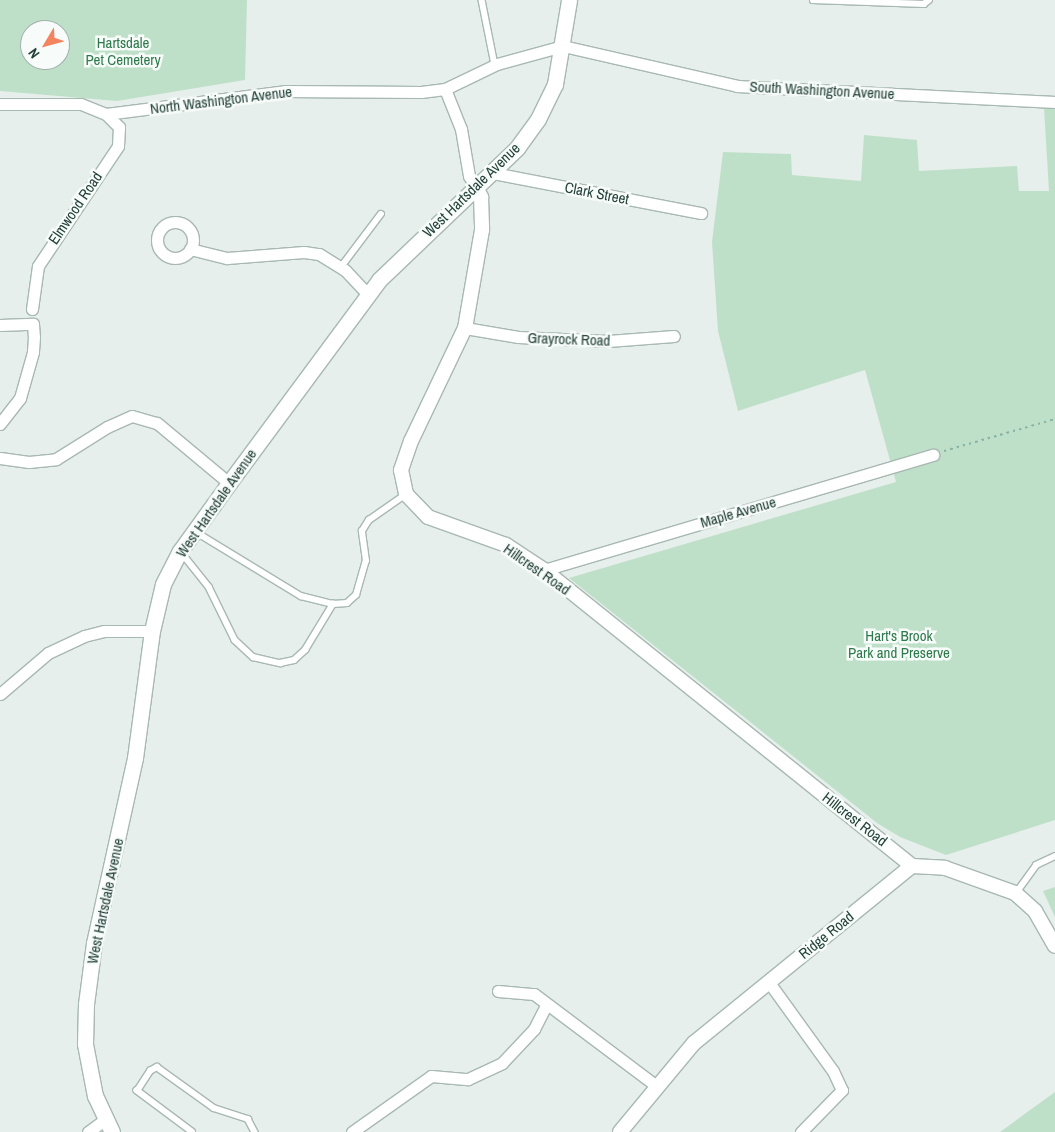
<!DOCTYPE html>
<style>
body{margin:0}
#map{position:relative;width:1055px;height:1132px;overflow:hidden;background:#e6efeb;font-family:"Archivo Narrow",sans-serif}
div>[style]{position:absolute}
.green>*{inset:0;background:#bfe0c8}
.path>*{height:2px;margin-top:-1px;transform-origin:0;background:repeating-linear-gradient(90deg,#86b3a5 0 2.5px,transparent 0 6.5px)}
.roads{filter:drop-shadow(1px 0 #a8b8b2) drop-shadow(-1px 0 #a8b8b2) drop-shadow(0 1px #a8b8b2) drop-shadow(0 -1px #a8b8b2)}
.service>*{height:5.5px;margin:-2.75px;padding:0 2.75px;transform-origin:2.75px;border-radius:2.75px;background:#fff}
.minor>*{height:11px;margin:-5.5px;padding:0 5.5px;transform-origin:5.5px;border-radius:5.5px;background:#fff}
.minor>.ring{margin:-5.5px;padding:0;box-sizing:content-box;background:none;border:11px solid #fff;border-radius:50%}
.tertiary>*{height:14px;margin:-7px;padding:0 7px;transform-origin:7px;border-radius:7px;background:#fff}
.secondary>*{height:15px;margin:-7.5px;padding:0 7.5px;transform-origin:7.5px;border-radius:7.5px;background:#fff}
span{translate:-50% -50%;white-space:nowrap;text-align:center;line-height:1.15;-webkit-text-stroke:5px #f7fbf9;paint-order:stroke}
.park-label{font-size:15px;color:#2d7a4b}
.street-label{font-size:15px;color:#24423a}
.north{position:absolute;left:20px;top:20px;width:50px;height:50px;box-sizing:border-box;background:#f7fbf9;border:1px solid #a3b1ad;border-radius:50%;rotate:233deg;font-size:14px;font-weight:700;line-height:20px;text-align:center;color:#24423a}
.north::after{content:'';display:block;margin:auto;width:18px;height:22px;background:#f4845f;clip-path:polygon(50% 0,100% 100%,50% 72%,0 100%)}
</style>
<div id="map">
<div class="green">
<div style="clip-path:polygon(evenodd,0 0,247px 0,245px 80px,117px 101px,0 91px,0 0,30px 30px,60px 30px,60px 60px,30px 60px,30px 30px)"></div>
<div style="clip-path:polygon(1044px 108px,1055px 108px,1055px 820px,946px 855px,900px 837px,877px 823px,569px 578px,896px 482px,865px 370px,738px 411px,718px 331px,712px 242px,723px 152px,791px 154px,792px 175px,861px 181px,864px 135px,917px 140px,919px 171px,1017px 166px,1019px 191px,1049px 191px)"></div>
<div style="clip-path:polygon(1055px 887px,1055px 917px,1043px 891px)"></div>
<div style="clip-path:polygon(1055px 1092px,1055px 1132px,1000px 1132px)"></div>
</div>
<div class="path">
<div style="left:944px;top:451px;width:116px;rotate:-16.1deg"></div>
</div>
<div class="roads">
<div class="service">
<div style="left:482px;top:0;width:66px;rotate:78.7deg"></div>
<div style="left:813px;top:0;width:111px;rotate:2.1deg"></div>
<div style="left:924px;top:4px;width:6px;rotate:-39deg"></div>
<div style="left:341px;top:267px;width:66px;rotate:-53deg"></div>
<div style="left:196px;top:532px;width:123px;rotate:31.4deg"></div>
<div style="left:301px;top:596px;width:33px;rotate:14deg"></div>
<div style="left:333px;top:604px;width:14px;rotate:-4deg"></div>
<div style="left:347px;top:603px;width:12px;rotate:-42deg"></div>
<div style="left:356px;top:595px;width:35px;rotate:-74deg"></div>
<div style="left:366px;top:561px;width:30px;rotate:-98deg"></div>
<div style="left:362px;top:531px;width:13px;rotate:-58deg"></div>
<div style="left:369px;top:520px;width:44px;rotate:-34.8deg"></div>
<div style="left:181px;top:552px;width:45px;rotate:51.3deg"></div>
<div style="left:209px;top:587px;width:59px;rotate:63.9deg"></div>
<div style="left:235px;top:640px;width:25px;rotate:43deg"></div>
<div style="left:253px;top:657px;width:28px;rotate:13deg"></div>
<div style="left:280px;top:663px;width:14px;rotate:-12deg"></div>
<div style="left:294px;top:660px;width:15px;rotate:-42deg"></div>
<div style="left:305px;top:650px;width:54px;rotate:-58.7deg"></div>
<div style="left:1016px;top:893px;width:34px;rotate:-54deg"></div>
<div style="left:1036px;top:865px;width:21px;rotate:-25deg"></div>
<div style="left:192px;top:1132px;width:69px;rotate:-143.3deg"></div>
<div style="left:137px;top:1091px;width:24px;rotate:-57deg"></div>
<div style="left:150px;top:1071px;width:8px;rotate:-30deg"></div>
<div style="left:157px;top:1067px;width:70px;rotate:35.7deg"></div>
<div style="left:214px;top:1108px;width:36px;rotate:18deg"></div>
<div style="left:248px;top:1119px;width:15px;rotate:62deg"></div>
</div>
<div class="minor">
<div style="left:445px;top:89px;width:43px;rotate:68.2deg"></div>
<div style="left:461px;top:129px;width:48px;rotate:80.3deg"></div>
<div style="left:469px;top:176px;width:12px;rotate:59deg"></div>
<div style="left:0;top:104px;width:81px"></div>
<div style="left:81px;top:104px;width:27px;rotate:22deg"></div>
<div style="left:106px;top:114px;width:180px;rotate:-7.3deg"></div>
<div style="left:285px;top:91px;width:136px;rotate:0.4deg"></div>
<div style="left:421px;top:92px;width:24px;rotate:-7deg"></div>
<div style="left:445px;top:89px;width:58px;rotate:-25.7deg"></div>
<div style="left:497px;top:64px;width:68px;rotate:-15.3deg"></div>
<div style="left:563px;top:46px;width:179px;rotate:12.9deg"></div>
<div style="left:737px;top:86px;width:318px;rotate:2.9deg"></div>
<div style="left:493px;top:173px;width:212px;rotate:10.9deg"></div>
<div class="ring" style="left:157px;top:222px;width:25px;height:25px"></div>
<div style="left:190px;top:249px;width:38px;rotate:14deg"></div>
<div style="left:227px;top:258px;width:77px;rotate:-4.5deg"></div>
<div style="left:304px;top:252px;width:15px;rotate:8deg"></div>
<div style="left:319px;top:254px;width:31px;rotate:32deg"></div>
<div style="left:345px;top:270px;width:34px;rotate:47deg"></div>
<div style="left:32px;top:309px;width:43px;rotate:-82.1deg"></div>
<div style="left:38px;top:266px;width:144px;rotate:-56.3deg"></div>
<div style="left:118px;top:146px;width:19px;rotate:-87deg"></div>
<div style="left:119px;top:127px;width:18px;rotate:-135deg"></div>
<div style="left:0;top:325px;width:33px;rotate:-2deg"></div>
<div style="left:33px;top:324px;width:13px;rotate:86deg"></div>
<div style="left:34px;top:337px;width:15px;rotate:94deg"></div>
<div style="left:33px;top:352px;width:48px;rotate:105.8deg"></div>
<div style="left:20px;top:398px;width:33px;rotate:128deg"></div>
<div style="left:465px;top:328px;width:54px;rotate:9.6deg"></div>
<div style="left:518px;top:337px;width:90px;rotate:2.5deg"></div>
<div style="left:608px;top:341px;width:66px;rotate:-4.3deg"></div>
<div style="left:0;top:458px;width:29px;rotate:8deg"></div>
<div style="left:29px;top:462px;width:27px;rotate:-6deg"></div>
<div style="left:56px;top:459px;width:60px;rotate:-32.1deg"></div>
<div style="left:107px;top:427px;width:27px;rotate:-24deg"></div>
<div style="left:132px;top:416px;width:26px;rotate:16deg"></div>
<div style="left:157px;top:423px;width:94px;rotate:39.8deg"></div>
<div style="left:544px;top:570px;width:406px;rotate:-16.5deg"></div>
<div style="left:0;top:694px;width:63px;rotate:-40.5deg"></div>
<div style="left:48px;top:653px;width:40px;rotate:-25deg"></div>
<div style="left:84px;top:636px;width:21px;rotate:-14deg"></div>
<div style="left:104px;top:631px;width:48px"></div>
<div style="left:768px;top:981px;width:111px;rotate:54.2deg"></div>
<div style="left:833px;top:1071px;width:21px;rotate:65deg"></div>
<div style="left:842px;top:1090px;width:59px;rotate:134.3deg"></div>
<div style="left:498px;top:991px;width:36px;rotate:5deg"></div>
<div style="left:534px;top:994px;width:155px;rotate:36.9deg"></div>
<div style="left:88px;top:1132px;width:22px;rotate:-36deg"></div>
<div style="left:352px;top:1132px;width:97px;rotate:-35.3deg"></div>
<div style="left:431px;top:1076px;width:37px;rotate:5deg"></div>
<div style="left:468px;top:1079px;width:38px;rotate:-25deg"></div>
<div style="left:502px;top:1063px;width:47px;rotate:-46.7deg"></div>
<div style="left:534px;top:1029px;width:28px;rotate:-63deg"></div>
</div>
<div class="tertiary">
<div style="left:475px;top:186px;width:13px;rotate:61deg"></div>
<div style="left:481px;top:197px;width:33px;rotate:88deg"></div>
<div style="left:482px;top:230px;width:99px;rotate:99.8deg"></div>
<div style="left:465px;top:328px;width:125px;rotate:115.5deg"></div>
<div style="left:411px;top:441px;width:31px;rotate:109deg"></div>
<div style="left:401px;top:470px;width:25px;rotate:78deg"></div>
<div style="left:406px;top:494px;width:32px;rotate:46deg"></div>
<div style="left:428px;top:517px;width:83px;rotate:19.7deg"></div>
<div style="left:506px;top:545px;width:45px;rotate:33.3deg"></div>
<div style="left:544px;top:570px;width:472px;rotate:38.8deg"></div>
<div style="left:620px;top:1132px;width:116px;rotate:-50.3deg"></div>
<div style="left:694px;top:1043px;width:281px;rotate:-39.1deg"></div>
<div style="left:912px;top:866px;width:33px;rotate:3deg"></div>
<div style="left:945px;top:868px;width:74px;rotate:19.7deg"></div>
<div style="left:1015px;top:893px;width:27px;rotate:42deg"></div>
<div style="left:1035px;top:911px;width:40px;rotate:60.3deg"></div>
</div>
<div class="secondary">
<div style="left:112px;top:1132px;width:40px;rotate:-115deg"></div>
<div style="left:95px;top:1096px;width:53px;rotate:-100.9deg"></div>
<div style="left:85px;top:1044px;width:40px;rotate:-88.6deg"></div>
<div style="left:86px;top:1004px;width:62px;rotate:-82.5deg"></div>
<div style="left:94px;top:943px;width:189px;rotate:-77.5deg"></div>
<div style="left:135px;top:758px;width:128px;rotate:-82.4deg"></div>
<div style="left:152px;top:631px;width:48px;rotate:-76.8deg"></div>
<div style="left:163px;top:584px;width:37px;rotate:-63deg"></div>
<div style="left:180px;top:551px;width:84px;rotate:-54.2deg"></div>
<div style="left:229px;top:483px;width:252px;rotate:-53.5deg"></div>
<div style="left:379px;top:280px;width:191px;rotate:-43.7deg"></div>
<div style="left:517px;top:148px;width:36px;rotate:-54deg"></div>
<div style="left:538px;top:119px;width:39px;rotate:-64deg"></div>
<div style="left:555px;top:84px;width:85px;rotate:-80.5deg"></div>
</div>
</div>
<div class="park-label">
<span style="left:123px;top:51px">Hartsdale<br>Pet Cemetery</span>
<span style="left:899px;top:644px">Hart's Brook<br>Park and Preserve</span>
</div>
<div class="street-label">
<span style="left:822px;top:90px;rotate:3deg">South Washington Avenue</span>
<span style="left:221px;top:100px;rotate:-7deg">North Washington Avenue</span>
<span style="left:471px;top:190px;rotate:-44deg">West Hartsdale Avenue</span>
<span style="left:597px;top:193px;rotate:11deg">Clark Street</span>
<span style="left:75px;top:208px;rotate:-56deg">Elmwood Road</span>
<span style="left:569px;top:339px;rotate:2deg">Grayrock Road</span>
<span style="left:216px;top:503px;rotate:-55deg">West Hartsdale Avenue</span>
<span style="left:738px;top:512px;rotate:-16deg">Maple Avenue</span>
<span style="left:537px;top:569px;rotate:35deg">Hillcrest Road</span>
<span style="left:855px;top:819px;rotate:38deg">Hillcrest Road</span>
<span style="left:105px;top:901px;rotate:-78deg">West Hartsdale Avenue</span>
<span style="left:826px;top:935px;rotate:-39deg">Ridge Road</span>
</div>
<div class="north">N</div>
</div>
